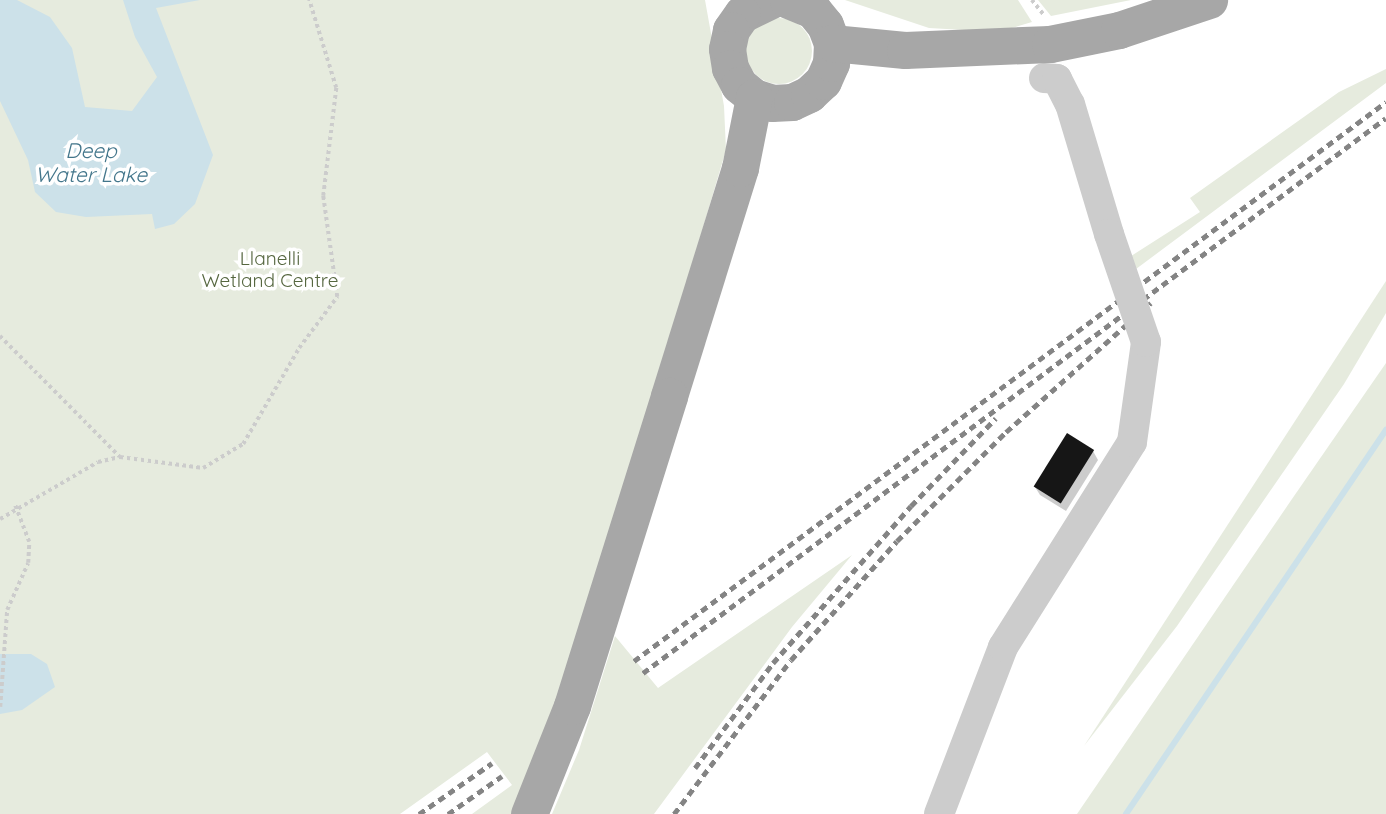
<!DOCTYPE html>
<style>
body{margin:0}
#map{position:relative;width:1386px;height:814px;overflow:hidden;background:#fff;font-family:Quicksand,sans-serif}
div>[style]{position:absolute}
.green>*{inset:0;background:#e6ebde}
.round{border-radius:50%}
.water>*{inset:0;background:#cce1e9}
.shadow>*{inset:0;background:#0003}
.stream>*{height:6px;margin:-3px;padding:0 3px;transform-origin:3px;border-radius:3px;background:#cce1e9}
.building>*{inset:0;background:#161616;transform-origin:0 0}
.path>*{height:3.5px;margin-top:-1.75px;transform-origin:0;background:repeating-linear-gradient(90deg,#ccc 0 3.5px,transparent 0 7px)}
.minor>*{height:30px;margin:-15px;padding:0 15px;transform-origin:15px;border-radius:15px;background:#ccc}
.major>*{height:37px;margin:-18.5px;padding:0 18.5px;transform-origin:18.5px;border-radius:18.5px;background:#a7a7a7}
.rail>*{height:5px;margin-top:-2.5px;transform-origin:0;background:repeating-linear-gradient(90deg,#848484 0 7px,transparent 0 12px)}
.minor-bridge>*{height:30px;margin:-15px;padding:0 15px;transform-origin:15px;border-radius:15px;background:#ccc}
.major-bridge>*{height:37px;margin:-18.5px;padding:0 18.5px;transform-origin:18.5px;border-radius:18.5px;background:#a7a7a7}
span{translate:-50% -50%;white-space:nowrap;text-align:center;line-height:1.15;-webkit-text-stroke:7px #fff;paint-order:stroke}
.park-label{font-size:19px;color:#566740}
.water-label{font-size:21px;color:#43768b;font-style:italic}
</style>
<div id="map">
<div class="green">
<div style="clip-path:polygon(0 0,705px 0,724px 106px,726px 150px,581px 640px,513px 814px,472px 814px,512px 785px,487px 752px,400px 814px,0 814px)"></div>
<div style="clip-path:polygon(845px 0,1018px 0,1032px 22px,999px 32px,929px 28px)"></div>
<div style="clip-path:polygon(1038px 0,1131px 0,1051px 16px)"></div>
<div class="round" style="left:746px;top:18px;width:66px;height:66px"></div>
<div style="clip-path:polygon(1386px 69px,1386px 83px,1132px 272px,1128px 258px,1200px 212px,1190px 198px,1339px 92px)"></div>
<div style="clip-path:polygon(1386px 281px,1386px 313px,1344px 384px,1177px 626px,1084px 746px)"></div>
<div style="clip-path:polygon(1386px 363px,1386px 814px,1077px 814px,1292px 499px)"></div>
<div style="clip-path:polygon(852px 555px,792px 627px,654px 814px,552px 814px,579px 750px,615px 636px,658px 688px)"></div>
</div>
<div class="water">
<div style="clip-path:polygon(0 0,17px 0,50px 17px,72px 48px,85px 107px,132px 111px,157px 77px,135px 37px,123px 0,200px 0,156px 8px,213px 155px,195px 204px,174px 224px,155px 229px,152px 214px,86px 217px,56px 212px,35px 192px,28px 160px,0 101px)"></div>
<div style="clip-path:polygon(0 654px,31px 654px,47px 664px,55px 687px,22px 710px,0 714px)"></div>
</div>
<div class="shadow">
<div style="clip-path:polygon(1093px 451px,1098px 460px,1066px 511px,1040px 495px,1035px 487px)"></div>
</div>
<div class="stream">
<div style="left:1126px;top:814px;width:464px;rotate:-55.9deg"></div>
</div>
<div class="building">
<div style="left:1067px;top:433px;width:32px;height:63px;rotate:32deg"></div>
</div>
<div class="path">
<div style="left:1032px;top:0;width:19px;rotate:51deg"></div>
<div style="left:0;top:336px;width:170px;rotate:45.2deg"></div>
<div style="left:0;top:519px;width:113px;rotate:-30.2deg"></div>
<div style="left:98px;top:462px;width:23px;rotate:-13deg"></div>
<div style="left:120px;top:457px;width:84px;rotate:7.5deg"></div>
<div style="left:203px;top:468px;width:47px;rotate:-31deg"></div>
<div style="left:243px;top:444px;width:111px;rotate:-59.7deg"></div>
<div style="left:299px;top:348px;width:64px;rotate:-53.3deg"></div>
<div style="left:337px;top:297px;width:102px;rotate:-97.9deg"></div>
<div style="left:323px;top:196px;width:109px;rotate:-83.1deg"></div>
<div style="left:336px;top:88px;width:92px;rotate:-107.1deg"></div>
<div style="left:0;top:707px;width:97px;rotate:-85.9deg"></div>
<div style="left:7px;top:610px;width:51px;rotate:-65.9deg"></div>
<div style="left:28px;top:563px;width:21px;rotate:-87deg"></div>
<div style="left:29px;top:542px;width:39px;rotate:-111deg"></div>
</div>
<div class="minor">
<div style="left:1044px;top:78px;width:13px;rotate:4deg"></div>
<div style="left:1057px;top:79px;width:28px;rotate:63deg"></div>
<div style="left:1070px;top:104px;width:136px;rotate:73.3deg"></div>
<div style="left:939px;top:814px;width:179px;rotate:-69deg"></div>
<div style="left:1003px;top:647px;width:242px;rotate:-57.8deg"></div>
<div style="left:1132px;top:442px;width:101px;rotate:-82deg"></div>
</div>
<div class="major">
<div style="left:771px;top:0;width:32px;rotate:154deg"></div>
<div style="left:742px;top:14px;width:19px;rotate:125deg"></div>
<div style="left:731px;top:30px;width:19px;rotate:102deg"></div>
<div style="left:727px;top:49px;width:19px;rotate:81deg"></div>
<div style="left:730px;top:68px;width:19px;rotate:62deg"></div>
<div style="left:739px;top:85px;width:19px;rotate:39deg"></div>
<div style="left:754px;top:97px;width:19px;rotate:18deg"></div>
<div style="left:772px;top:103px;width:20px;rotate:-3deg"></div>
<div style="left:792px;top:102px;width:19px;rotate:-25deg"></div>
<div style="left:809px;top:94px;width:19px;rotate:-43deg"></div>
<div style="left:823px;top:81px;width:20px;rotate:-66deg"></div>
<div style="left:831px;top:63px;width:20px;rotate:-87deg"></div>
<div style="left:832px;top:43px;width:19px;rotate:-111deg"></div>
<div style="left:825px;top:25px;width:19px;rotate:-129deg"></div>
<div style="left:813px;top:10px;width:27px;rotate:-158deg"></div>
<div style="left:832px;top:43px;width:73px;rotate:5.5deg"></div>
<div style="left:905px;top:50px;width:145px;rotate:-2.4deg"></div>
<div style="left:1050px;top:44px;width:70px;rotate:-11.5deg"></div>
<div style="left:1119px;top:30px;width:95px;rotate:-18.4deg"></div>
<div style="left:669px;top:396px;width:239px;rotate:-72.7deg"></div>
<div style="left:740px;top:168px;width:72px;rotate:-78.8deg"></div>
</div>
<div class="rail">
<div style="left:634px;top:661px;width:937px;rotate:-36.63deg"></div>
<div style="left:643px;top:673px;width:927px;rotate:-36.76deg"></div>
<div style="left:695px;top:768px;width:131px;rotate:-53.4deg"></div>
<div style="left:773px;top:663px;width:209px;rotate:-48.7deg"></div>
<div style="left:911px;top:506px;width:122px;rotate:-46deg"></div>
<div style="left:419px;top:814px;width:89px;rotate:-34.9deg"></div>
<div style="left:448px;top:814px;width:66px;rotate:-35.1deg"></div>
<div style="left:674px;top:814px;width:193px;rotate:-52.8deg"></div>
<div style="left:791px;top:660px;width:159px;rotate:-48.3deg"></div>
<div style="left:897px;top:541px;width:154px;rotate:-45deg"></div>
<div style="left:1006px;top:432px;width:194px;rotate:-41.7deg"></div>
</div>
<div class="minor-bridge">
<div style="left:1109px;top:234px;width:114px;rotate:71.1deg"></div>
</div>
<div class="major-bridge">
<div style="left:529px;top:814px;width:116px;rotate:-68.3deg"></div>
<div style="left:572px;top:706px;width:325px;rotate:-72.6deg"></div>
</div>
<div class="park-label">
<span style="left:270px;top:270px">Llanelli<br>Wetland Centre</span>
</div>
<div class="water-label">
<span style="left:91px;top:162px">Deep<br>Water Lake</span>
</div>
</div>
